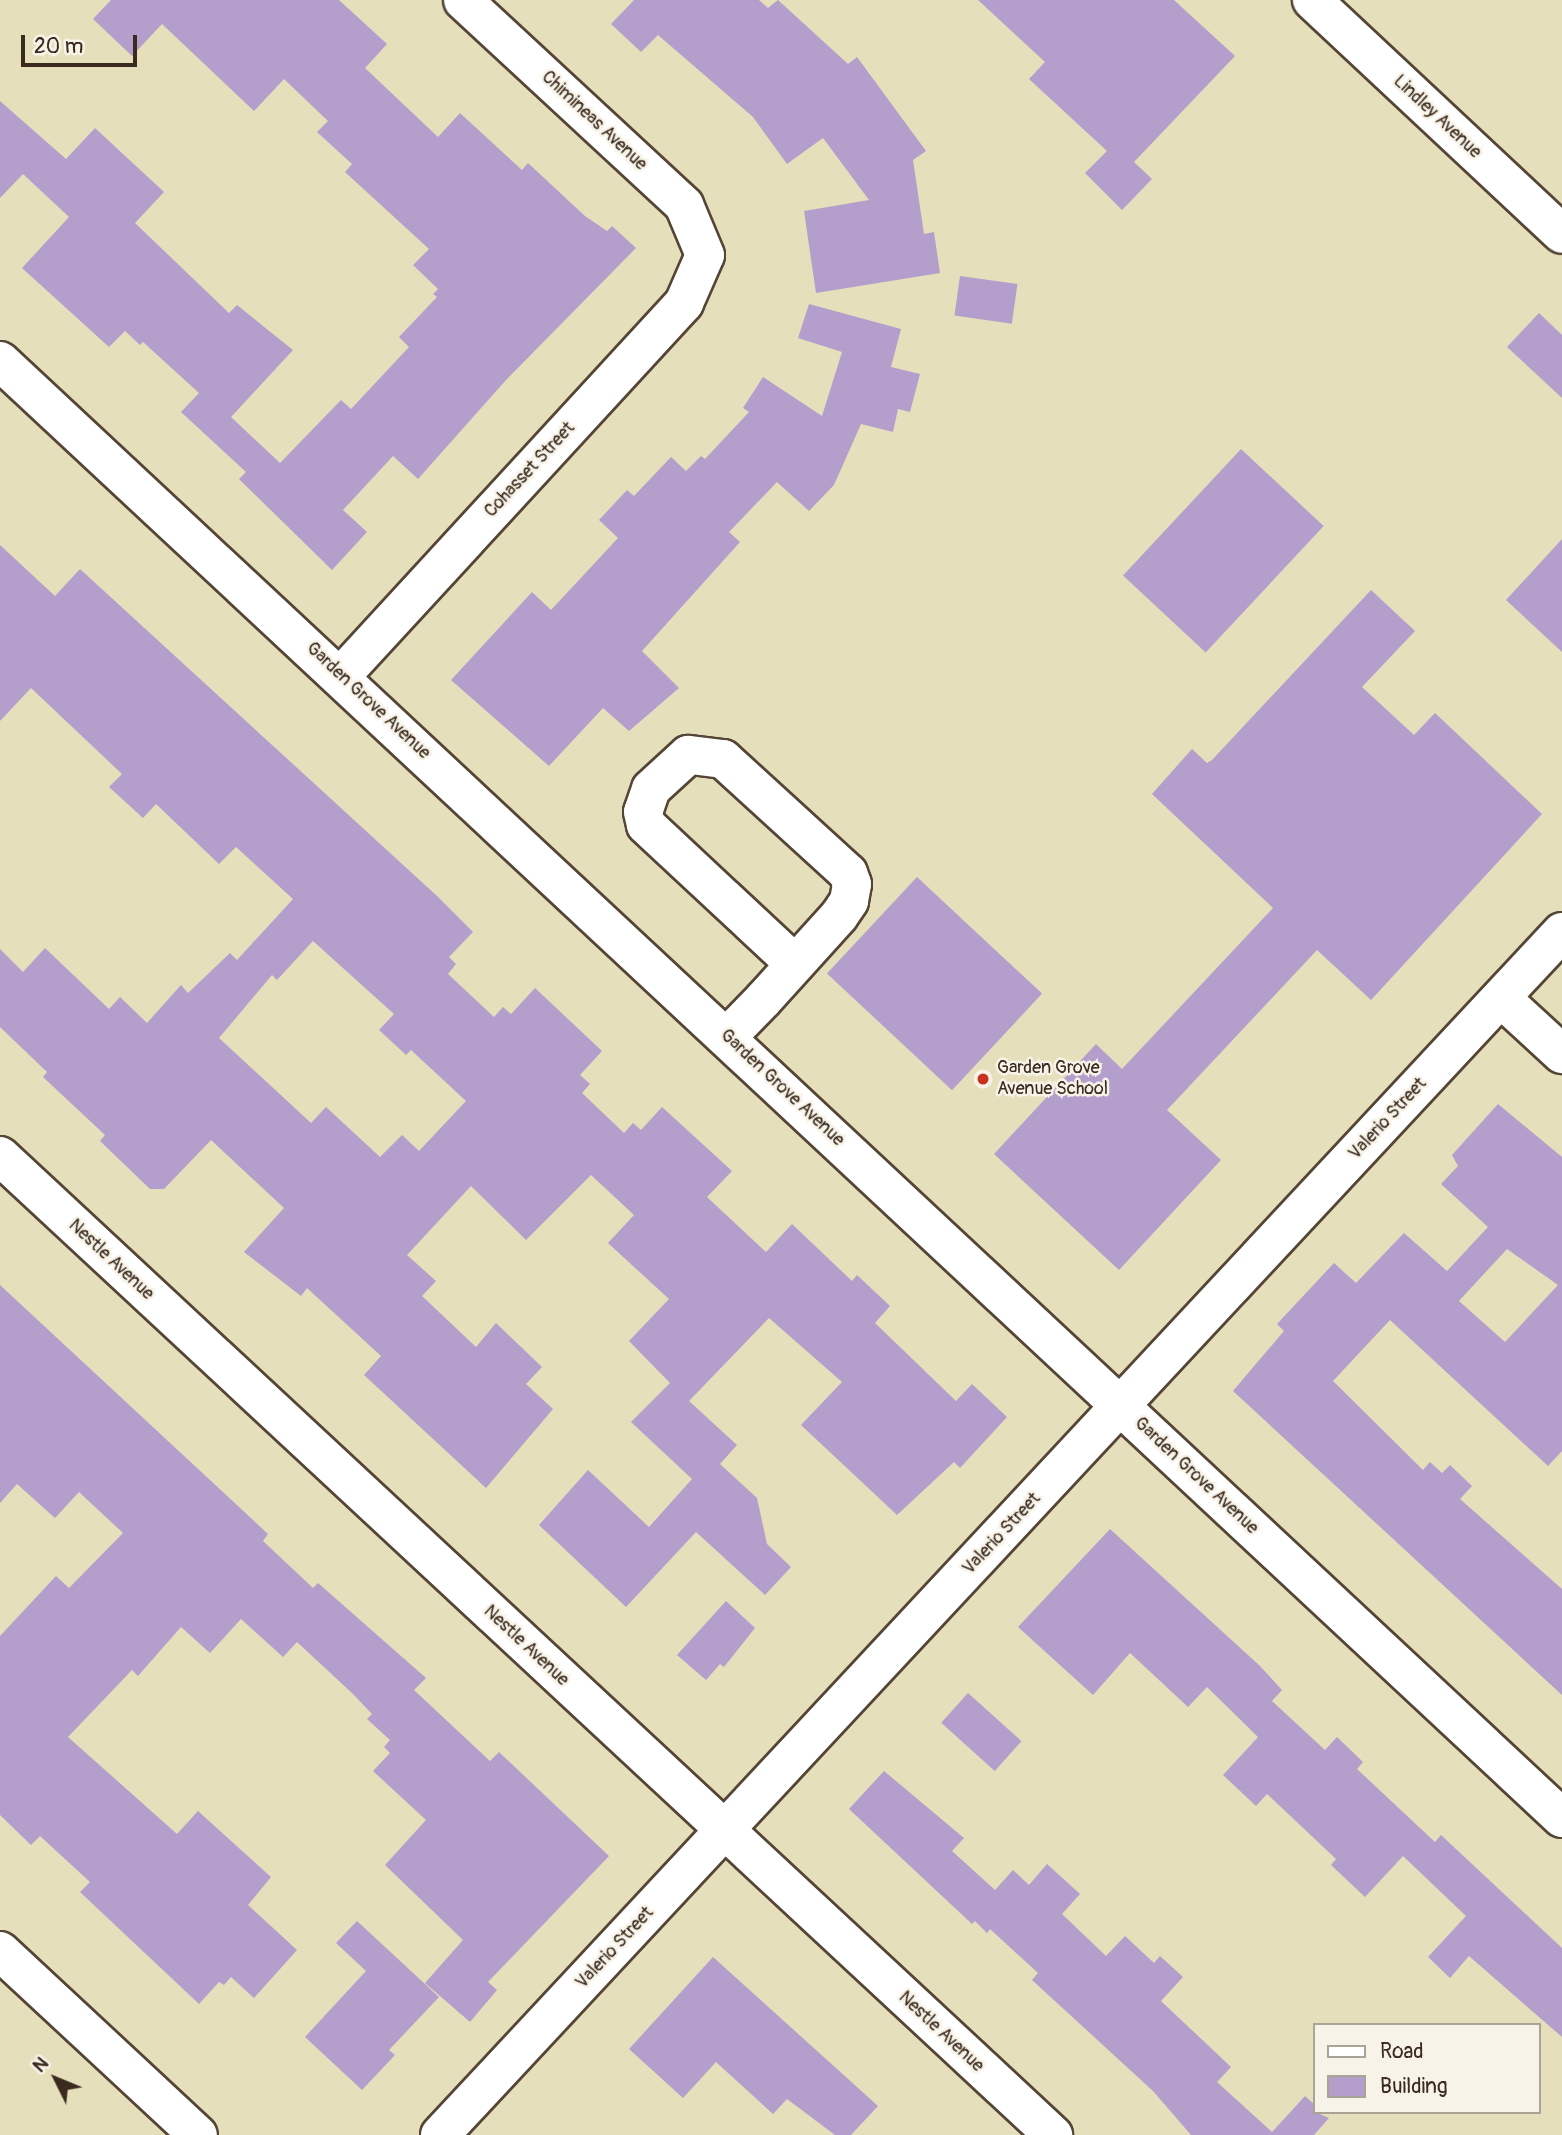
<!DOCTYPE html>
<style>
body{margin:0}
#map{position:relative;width:1562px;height:2135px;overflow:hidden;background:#e6dfbb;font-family:Pangolin,sans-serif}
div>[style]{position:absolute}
.building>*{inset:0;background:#b49ecc;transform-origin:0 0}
.roads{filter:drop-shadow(2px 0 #554536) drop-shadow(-2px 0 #554536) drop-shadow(0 2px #554536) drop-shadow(0 -2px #554536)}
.minor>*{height:38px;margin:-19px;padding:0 19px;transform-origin:19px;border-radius:19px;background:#fff}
.major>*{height:38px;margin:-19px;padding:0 19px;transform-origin:19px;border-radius:19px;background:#fff}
.dots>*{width:19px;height:19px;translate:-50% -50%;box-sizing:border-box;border:4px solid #f7f3e8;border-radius:50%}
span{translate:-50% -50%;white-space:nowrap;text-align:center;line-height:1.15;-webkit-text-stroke:5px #f7f3e8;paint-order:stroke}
.street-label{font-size:18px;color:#3b2a1e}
.poi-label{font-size:18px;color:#3b2a1e}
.left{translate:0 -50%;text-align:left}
.legend{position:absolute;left:1313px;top:2023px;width:228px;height:91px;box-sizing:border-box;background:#f7f3e8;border:2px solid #aca397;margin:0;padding:9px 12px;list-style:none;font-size:21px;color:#3b2a1e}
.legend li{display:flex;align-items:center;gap:14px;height:35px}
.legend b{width:35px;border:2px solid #aca397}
.north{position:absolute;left:21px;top:2044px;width:70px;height:70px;-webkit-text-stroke:5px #f7f3e8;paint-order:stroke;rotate:313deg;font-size:19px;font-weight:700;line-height:28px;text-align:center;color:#3b2a1e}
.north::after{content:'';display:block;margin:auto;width:24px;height:32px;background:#3b2a1e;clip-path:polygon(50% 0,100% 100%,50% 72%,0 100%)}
.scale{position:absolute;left:21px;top:35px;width:116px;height:32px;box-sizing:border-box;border:4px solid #3b2a1e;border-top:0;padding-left:9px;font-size:21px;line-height:24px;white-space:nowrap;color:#3b2a1e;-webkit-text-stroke:5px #f7f3e8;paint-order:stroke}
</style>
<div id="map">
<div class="building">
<div style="clip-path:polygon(111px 0,339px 0,387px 44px,365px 68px,438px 137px,460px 113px,522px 170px,528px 163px,585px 216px,607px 231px,612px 226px,636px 248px,506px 380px,418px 479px,393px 456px,343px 510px,367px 532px,332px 570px,239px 479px,246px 472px,181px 412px,199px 393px,143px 342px,140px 345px,125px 331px,109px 347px,22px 268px,69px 217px,23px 174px,0 198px,0 101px,66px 159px,95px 128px,164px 192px,135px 223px,229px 313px,237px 305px,293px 350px,231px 417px,280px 463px,341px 400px,351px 409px,409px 347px,399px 337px,437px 297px,433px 294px,438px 289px,413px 265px,429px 249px,345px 172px,352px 164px,317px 132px,328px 121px,284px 79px,254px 111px,162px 24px,132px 56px,93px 19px)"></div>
<div style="clip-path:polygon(634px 0,759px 0,768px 8px,778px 0,848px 64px,857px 57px,926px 151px,913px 160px,924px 234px,934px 232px,940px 273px,816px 293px,804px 211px,869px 200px,823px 138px,787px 164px,753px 117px,658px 35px,641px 52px,611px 24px)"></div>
<div style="clip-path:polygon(978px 0,1174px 0,1235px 56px,1134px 162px,1152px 179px,1122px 210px,1085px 173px,1107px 151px,1029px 79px,1045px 62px)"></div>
<div style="left:960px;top:276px;width:58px;height:40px;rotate:8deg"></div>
<div style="clip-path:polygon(809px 304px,901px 329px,891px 367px,920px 374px,910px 412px,898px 409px,893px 432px,861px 424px,834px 485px,809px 511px,777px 482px,729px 532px,740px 542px,642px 651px,679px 688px,629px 731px,603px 708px,549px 766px,451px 680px,532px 592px,551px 610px,618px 538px,599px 520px,627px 490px,634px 496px,671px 457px,686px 471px,701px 456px,705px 459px,749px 412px,743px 408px,763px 377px,822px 416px,842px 352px,798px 338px)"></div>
<div style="clip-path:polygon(1539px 313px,1562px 335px,1562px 398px,1507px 347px)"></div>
<div style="left:1241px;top:449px;width:113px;height:173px;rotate:43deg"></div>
<div style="clip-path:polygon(1562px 539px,1562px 652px,1506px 600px)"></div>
<div style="clip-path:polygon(evenodd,0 545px,55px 596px,80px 569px,437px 896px,473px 932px,449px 957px,456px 964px,448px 974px,494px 1017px,503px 1007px,511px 1014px,535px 988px,602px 1051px,580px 1075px,590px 1084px,582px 1093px,624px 1133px,633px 1123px,641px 1130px,662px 1107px,732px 1171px,707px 1197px,766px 1252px,792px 1224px,852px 1281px,857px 1275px,890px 1306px,875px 1323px,956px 1401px,972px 1384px,1007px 1417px,960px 1468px,954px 1462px,897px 1515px,801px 1425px,842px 1382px,769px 1318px,689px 1401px,737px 1445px,720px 1464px,757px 1498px,767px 1544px,791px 1567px,765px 1595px,696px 1532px,626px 1607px,539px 1525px,588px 1470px,649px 1527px,692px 1479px,631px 1422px,670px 1383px,629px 1341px,669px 1299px,608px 1243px,634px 1215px,591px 1175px,526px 1240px,471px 1186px,407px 1255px,436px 1281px,422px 1296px,476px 1347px,496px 1323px,542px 1367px,526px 1384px,553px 1409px,486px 1488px,364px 1375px,381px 1356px,307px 1288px,301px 1296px,244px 1252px,284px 1208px,211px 1140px,164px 1189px,150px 1189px,100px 1141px,105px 1135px,43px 1077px,47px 1072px,0 1027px,0 949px,23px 972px,45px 948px,109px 1009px,120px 997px,147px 1023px,181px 985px,188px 993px,230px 953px,237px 960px,293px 899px,236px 847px,219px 864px,156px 804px,143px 818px,109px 787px,122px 774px,31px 688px,0 721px,0 545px,313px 941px,394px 1014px,379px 1030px,406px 1055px,411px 1050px,466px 1101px,419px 1151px,402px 1135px,380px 1157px,326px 1107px,311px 1123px,219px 1038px,272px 975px,277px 980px,313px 941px)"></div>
<div style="clip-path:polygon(1371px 590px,1415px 631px,1362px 687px,1414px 735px,1435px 713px,1542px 814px,1371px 1000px,1317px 950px,1167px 1110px,1221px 1160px,1119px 1270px,994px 1154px,1096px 1044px,1122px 1069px,1273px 908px,1152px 794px,1192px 749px,1207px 763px,1212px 760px)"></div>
<div style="left:917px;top:877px;width:171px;height:132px;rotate:43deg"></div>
<div style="clip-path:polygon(evenodd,1498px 1104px,1562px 1157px,1562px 1451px,1548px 1466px,1390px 1320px,1333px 1381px,1423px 1470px,1430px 1462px,1442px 1473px,1450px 1465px,1472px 1486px,1460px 1499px,1562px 1589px,1562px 1695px,1233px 1391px,1284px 1331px,1277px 1324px,1334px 1263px,1356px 1283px,1404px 1233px,1447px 1271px,1488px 1227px,1441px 1184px,1458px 1166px,1452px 1155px,1498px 1104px,1507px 1249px,1558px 1285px,1505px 1342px,1459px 1301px,1507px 1249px)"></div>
<div style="clip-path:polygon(0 1285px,268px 1534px,263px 1541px,313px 1588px,318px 1583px,426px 1678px,414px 1690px,490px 1761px,499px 1752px,609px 1856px,488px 1982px,497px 1990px,470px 2022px,425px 1983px,463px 1940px,385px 1865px,426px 1820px,373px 1771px,390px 1753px,384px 1747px,390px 1740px,367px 1719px,372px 1714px,353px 1694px,297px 1642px,283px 1657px,241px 1619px,210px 1653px,181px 1627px,138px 1676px,132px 1670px,68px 1737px,177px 1834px,198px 1811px,271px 1877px,248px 1905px,297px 1950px,254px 1998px,231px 1977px,224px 1985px,219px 1982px,199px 2004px,80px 1892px,90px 1882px,40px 1836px,31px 1845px,0 1815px,0 1636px,56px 1576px,69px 1588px,123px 1533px,79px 1492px,55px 1518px,17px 1484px,0 1503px)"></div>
<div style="clip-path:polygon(1110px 1529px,1260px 1666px,1282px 1690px,1272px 1701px,1325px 1750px,1337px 1737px,1363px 1762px,1357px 1769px,1435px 1842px,1441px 1835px,1562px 1948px,1562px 2037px,1469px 1956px,1450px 1978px,1428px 1957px,1466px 1916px,1403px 1856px,1365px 1897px,1331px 1865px,1336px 1859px,1267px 1794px,1256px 1806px,1223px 1775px,1258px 1737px,1207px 1687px,1188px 1707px,1130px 1653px,1093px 1695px,1018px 1627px)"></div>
<div style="clip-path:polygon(726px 1601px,755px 1628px,724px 1667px,720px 1664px,706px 1680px,677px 1655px)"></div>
<div style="left:968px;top:1693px;width:72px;height:40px;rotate:42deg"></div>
<div style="clip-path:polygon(884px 1771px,964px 1838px,952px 1851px,995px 1890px,1013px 1870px,1029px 1885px,1047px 1864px,1080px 1894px,1062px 1914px,1106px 1956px,1125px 1936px,1154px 1963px,1160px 1956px,1183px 1977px,1161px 2001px,1231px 2067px,1217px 2082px,1272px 2132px,1305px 2096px,1315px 2105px,1315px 2112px,1329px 2118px,1314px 2135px,1191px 2135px,1153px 2091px,1032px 1980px,1038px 1973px,990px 1929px,987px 1933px,975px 1921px,972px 1924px,849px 1809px)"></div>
<div style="clip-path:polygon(357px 1921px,439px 1997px,389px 2050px,395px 2055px,362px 2090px,305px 2037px,366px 1971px,336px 1943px)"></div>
<div style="clip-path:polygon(713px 1957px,878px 2106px,851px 2135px,835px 2135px,787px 2099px,773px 2114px,716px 2062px,683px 2098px,629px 2049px)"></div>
</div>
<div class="roads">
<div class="minor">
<div style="left:0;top:361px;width:2136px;rotate:43.01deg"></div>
<div style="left:341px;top:676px;width:507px;rotate:-47.4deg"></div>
<div style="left:684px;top:303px;width:52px;rotate:-66.4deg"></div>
<div style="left:705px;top:255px;width:54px;rotate:-112.8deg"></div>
<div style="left:684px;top:205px;width:301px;rotate:-137.2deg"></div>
<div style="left:1501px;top:998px;width:83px;rotate:42.6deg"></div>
<div style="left:727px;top:1037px;width:52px;rotate:-45.8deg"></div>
<div style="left:763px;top:1000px;width:113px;rotate:-47.9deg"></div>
<div style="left:839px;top:916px;width:18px;rotate:-56deg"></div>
<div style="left:849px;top:901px;width:17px;rotate:-80deg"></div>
<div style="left:852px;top:884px;width:12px;rotate:-110deg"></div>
<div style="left:848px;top:873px;width:169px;rotate:-137.6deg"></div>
<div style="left:723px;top:759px;width:35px;rotate:-173deg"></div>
<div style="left:688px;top:755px;width:50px;rotate:137.4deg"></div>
<div style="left:651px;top:789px;width:24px;rotate:109deg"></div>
<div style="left:643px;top:812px;width:13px;rotate:77deg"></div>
<div style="left:646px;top:825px;width:204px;rotate:43deg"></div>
<div style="left:0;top:1156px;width:1438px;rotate:42.91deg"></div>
<div style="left:0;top:1951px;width:270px;rotate:42.9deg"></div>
<div style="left:440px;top:2135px;width:1645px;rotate:-47deg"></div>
</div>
<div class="major">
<div style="left:1312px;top:0;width:342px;rotate:43.1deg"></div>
</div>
</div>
<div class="dots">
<div style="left:983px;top:1079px;background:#c8321e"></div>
</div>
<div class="street-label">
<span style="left:1437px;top:117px;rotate:43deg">Lindley Avenue</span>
<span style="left:594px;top:121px;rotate:43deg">Chimineas Avenue</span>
<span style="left:530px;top:470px;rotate:-47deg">Cohasset Street</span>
<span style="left:368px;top:701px;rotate:43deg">Garden Grove Avenue</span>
<span style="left:782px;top:1088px;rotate:43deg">Garden Grove Avenue</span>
<span style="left:1388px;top:1119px;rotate:-47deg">Valerio Street</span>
<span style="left:111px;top:1260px;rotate:43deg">Nestle Avenue</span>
<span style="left:1196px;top:1476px;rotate:43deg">Garden Grove Avenue</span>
<span style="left:1002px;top:1534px;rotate:-47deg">Valerio Street</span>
<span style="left:526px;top:1646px;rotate:43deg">Nestle Avenue</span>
<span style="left:615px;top:1948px;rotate:-47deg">Valerio Street</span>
<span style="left:941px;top:2032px;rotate:43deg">Nestle Avenue</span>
</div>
<div class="poi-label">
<span class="left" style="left:997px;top:1079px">Garden Grove<br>Avenue School</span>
</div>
<ul class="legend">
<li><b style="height:9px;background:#fff"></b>Road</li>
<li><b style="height:19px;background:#b49ecc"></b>Building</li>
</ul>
<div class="north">N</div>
<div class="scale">20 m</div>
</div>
